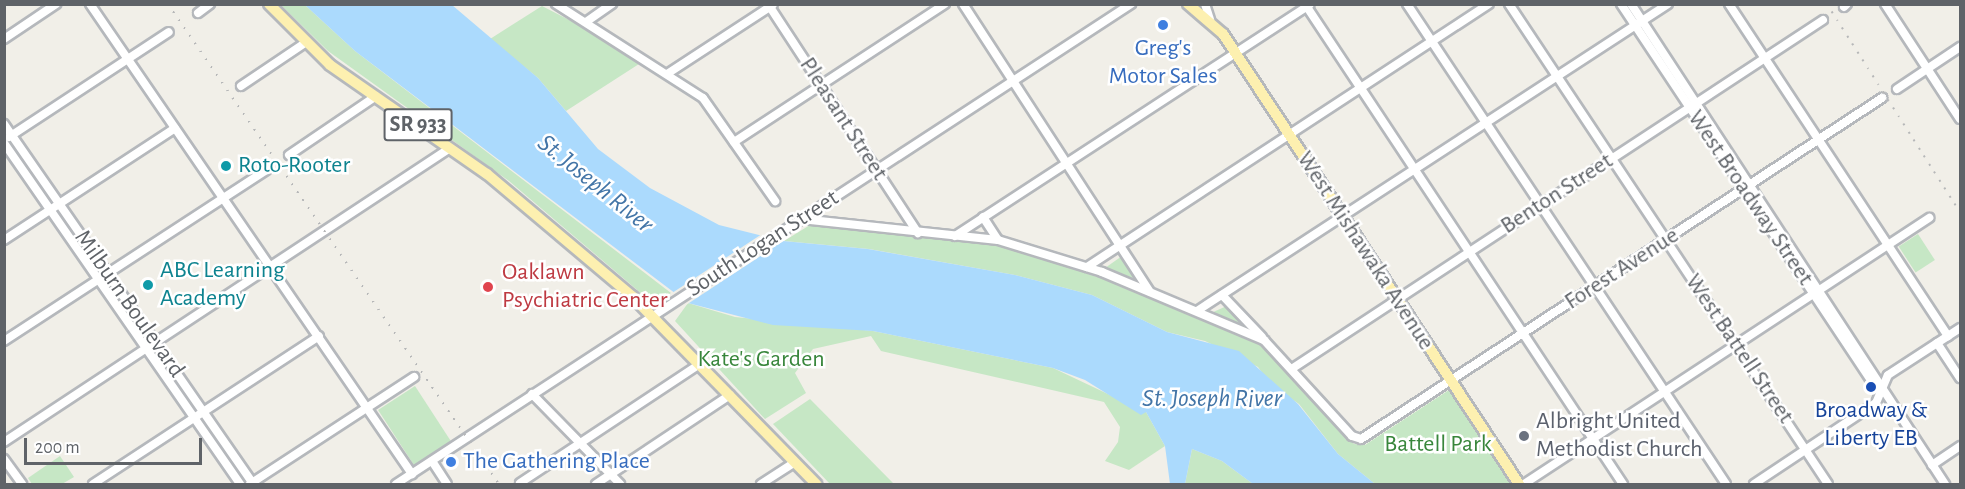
<!DOCTYPE html>
<style>
body{margin:0}
#map{position:relative;width:1965px;height:489px;overflow:hidden;background:#f1efe8;font-family:"Alegreya Sans",sans-serif}
div>[style]{position:absolute}
.green>*{inset:0;background:#c6e7c5;transform-origin:0 0}
.water>*{inset:0;background:#abdafd}
.pier>*{inset:0;background:#f1efe8}
.roads{filter:drop-shadow(2px 0 #b5b8bc) drop-shadow(-2px 0 #b5b8bc) drop-shadow(0 2px #b5b8bc) drop-shadow(0 -2px #b5b8bc)}
.minor>*{height:8px;margin:-4px;padding:0 4px;transform-origin:4px;border-radius:4px;background:#fff}
.major>*{height:10px;margin:-5px;padding:0 5px;transform-origin:5px;border-radius:5px;background:#fdf0b0}
.rail>*{height:1.5px;margin-top:-0.75px;transform-origin:0;background:repeating-linear-gradient(90deg,#b6b7b8 0 1.5px,transparent 0 9.5px)}
.dots>*{width:16px;height:16px;translate:-50% -50%;box-sizing:border-box;border:3px solid #fff;border-radius:50%}
span{translate:-50% -50%;white-space:nowrap;text-align:center;line-height:1.15;-webkit-text-stroke:5px #fff;paint-order:stroke}
.shield-label span{padding:2px 4px;background:#fff;border:2px solid;border-radius:4px;-webkit-text-stroke-width:0}
.shield-label{font-size:22px;color:#5f6368;font-weight:700}
.shop-label{font-size:24px;color:#366cbe}
.left{translate:0 -50%;text-align:left}
.street-label{font-size:24px;color:#5f6368}
.culture-label{font-size:24px;color:#0d838f}
.health-label{font-size:24px;color:#be3a42}
.park-label{font-size:24px;color:#38863b}
.transit-label{font-size:24px;color:#164399}
.worship-label{font-size:24px;color:#5b616d}
.water-label{font-size:26px;color:#4375a7;font-style:italic}
.frame{position:absolute;inset:0;border:6px solid #5f6368;pointer-events:none}
.scale{position:absolute;left:24px;top:438px;width:178px;height:27px;box-sizing:border-box;border:3px solid #5f6368;border-top:0;padding-left:8px;font-size:18px;line-height:21px;white-space:nowrap;color:#5f6368;-webkit-text-stroke:4px #fff;paint-order:stroke}
</style>
<div id="map">
<div class="green">
<div style="clip-path:polygon(281px 5px,305px 5px,355px 51px,671px 293px,658px 301px,649px 300px,509px 181px,328px 51px)"></div>
<div style="clip-path:polygon(542px 6px,579px 25px,639px 64px,566px 111px,538px 78px,490px 39px)"></div>
<div style="clip-path:polygon(810px 225px,996px 244px,1122px 285px,1260px 342px,1354px 444px,1365px 445px,1449px 390px,1512px 484px,1375px 484px,1338px 454px,1299px 404px,1270px 384px,1258px 367px,1205px 341px,1167px 332px,1092px 295px,1015px 275px,869px 249px,784px 241px)"></div>
<div style="left:1918px;top:234px;width:31px;height:23px;rotate:57deg"></div>
<div style="clip-path:polygon(1122px 256px,1139px 281px,1105px 268px)"></div>
<div style="clip-path:polygon(688px 303px,735px 317px,873px 331px,1053px 368px,1146px 412px,1165px 446px,1129px 470px,1105px 461px,1118px 442px,1120px 427px,1104px 402px,881px 351px,871px 336px,813px 349px,795px 373px,806px 393px,765px 419px,675px 321px)"></div>
<div style="clip-path:polygon(1229px 305px,1247px 327px,1211px 313px)"></div>
<div style="left:415px;top:386px;width:66px;height:44px;rotate:57deg"></div>
<div style="clip-path:polygon(810px 399px,894px 484px,830px 484px,773px 424px)"></div>
<div style="clip-path:polygon(1192px 449px,1222px 461px,1253px 484px,1185px 484px)"></div>
<div style="clip-path:polygon(60px 456px,74px 477px,62px 484px,32px 484px,28px 478px)"></div>
</div>
<div class="water">
<div style="clip-path:polygon(305px 5px,452px 5px,538px 78px,598px 149px,650px 188px,719px 225px,783px 241px,868px 249px,1015px 275px,1092px 295px,1167px 332px,1239px 351px,1298px 404px,1338px 454px,1375px 484px,1253px 484px,1222px 461px,1192px 449px,1185px 484px,1170px 484px,1165px 446px,1146px 412px,1141px 415px,1085px 380px,1053px 368px,873px 331px,773px 325px,688px 303px,355px 51px)"></div>
</div>
<div class="pier">
<div style="clip-path:polygon(762px 234px,788px 238px,686px 305px,669px 295px)"></div>
</div>
<div class="roads">
<div class="minor">
<div style="left:90px;top:4px;width:570px;rotate:55.58deg"></div>
<div style="left:556px;top:4px;width:174px;rotate:32.6deg"></div>
<div style="left:703px;top:98px;width:126px;rotate:55deg"></div>
<div style="left:768px;top:4px;width:274px;rotate:56.8deg"></div>
<div style="left:963px;top:4px;width:343px;rotate:57deg"></div>
<div style="left:1205px;top:4px;width:16px;rotate:72deg"></div>
<div style="left:1305px;top:4px;width:576px;rotate:56.48deg"></div>
<div style="left:1407px;top:4px;width:576px;rotate:56.39deg"></div>
<div style="left:1509px;top:4px;width:576px;rotate:56.39deg"></div>
<div style="left:1621px;top:4px;width:452px;rotate:56.4deg"></div>
<div style="left:1871px;top:380px;width:14px;rotate:39deg"></div>
<div style="left:1631px;top:4px;width:574px;rotate:56.81deg"></div>
<div style="left:1729px;top:4px;width:398px;rotate:56.6deg"></div>
<div style="left:1885px;top:4px;width:137px;rotate:56.9deg"></div>
<div style="left:1844px;top:7px;width:4px;rotate:-45deg"></div>
<div style="left:198px;top:13px;width:15px;rotate:-37deg"></div>
<div style="left:586px;top:22px;width:32px;rotate:-35deg"></div>
<div style="left:4px;top:39px;width:63px;rotate:-33.9deg"></div>
<div style="left:667px;top:74px;width:126px;rotate:-33.1deg"></div>
<div style="left:241px;top:86px;width:77px;rotate:-33.9deg"></div>
<div style="left:1897px;top:89px;width:76px;rotate:-33.7deg"></div>
<div style="left:4px;top:124px;width:438px;rotate:55.3deg"></div>
<div style="left:9px;top:137px;width:191px;rotate:-33.3deg"></div>
<div style="left:734px;top:142px;width:252px;rotate:-33.2deg"></div>
<div style="left:4px;top:143px;width:415px;rotate:55.3deg"></div>
<div style="left:289px;top:155px;width:105px;rotate:-34.1deg"></div>
<div style="left:983px;top:217px;width:27px;rotate:57deg"></div>
<div style="left:801px;top:219px;width:198px;rotate:6.1deg"></div>
<div style="left:998px;top:240px;width:109px;rotate:17.1deg"></div>
<div style="left:1102px;top:272px;width:176px;rotate:22.8deg"></div>
<div style="left:1264px;top:340px;width:130px;rotate:47.5deg"></div>
<div style="left:1352px;top:436px;width:9px;rotate:18deg"></div>
<div style="left:1361px;top:439px;width:623px;rotate:-33.21deg"></div>
<div style="left:955px;top:236px;width:423px;rotate:-33.1deg"></div>
<div style="left:4px;top:240px;width:204px;rotate:-33.2deg"></div>
<div style="left:1087px;top:267px;width:480px;rotate:-33.2deg"></div>
<div style="left:1222px;top:295px;width:58px;rotate:46.4deg"></div>
<div style="left:1197px;top:311px;width:562px;rotate:-33.1deg"></div>
<div style="left:4px;top:341px;width:313px;rotate:-33.1deg"></div>
<div style="left:1937px;top:343px;width:42px;rotate:56.7deg"></div>
<div style="left:1293px;top:368px;width:634px;rotate:-33.29deg"></div>
<div style="left:532px;top:394px;width:126px;rotate:45.6deg"></div>
<div style="left:4px;top:442px;width:534px;rotate:-33.39deg"></div>
<div style="left:4px;top:459px;width:31px;rotate:54deg"></div>
<div style="left:432px;top:461px;width:27px;rotate:57deg"></div>
<div style="left:1932px;top:465px;width:34px;rotate:-34deg"></div>
<div style="left:520px;top:483px;width:216px;rotate:-33.5deg"></div>
<div style="left:93px;top:484px;width:270px;rotate:-33.2deg"></div>
<div style="left:250px;top:484px;width:196px;rotate:-33.1deg"></div>
<div style="left:396px;top:484px;width:878px;rotate:-33.15deg"></div>
<div style="left:596px;top:484px;width:161px;rotate:-33.6deg"></div>
<div style="left:761px;top:484px;width:40px;rotate:-32.9deg"></div>
<div style="left:1524px;top:484px;width:485px;rotate:-33.3deg"></div>
<div style="left:1754px;top:484px;width:146px;rotate:-33.6deg"></div>
<div style="left:1876px;top:403px;width:30px;rotate:-67deg"></div>
<div style="left:1888px;top:375px;width:86px;rotate:-33.1deg"></div>
</div>
<div class="major">
<div style="left:269px;top:4px;width:86px;rotate:45deg"></div>
<div style="left:330px;top:65px;width:191px;rotate:34.8deg"></div>
<div style="left:487px;top:174px;width:191px;rotate:40.1deg"></div>
<div style="left:633px;top:297px;width:262px;rotate:45.6deg"></div>
<div style="left:1188px;top:4px;width:46px;rotate:40.6deg"></div>
<div style="left:1223px;top:34px;width:539px;rotate:56.66deg"></div>
</div>
</div>
<div class="rail">
<div style="left:168px;top:4px;width:583px;rotate:55.41deg"></div>
<div style="left:1827px;top:4px;width:247px;rotate:57.4deg"></div>
</div>
<div class="dots">
<div style="left:1163px;top:25px;background:#3f7fe0"></div>
<div style="left:226px;top:166px;background:#0f9aa8"></div>
<div style="left:148px;top:285px;background:#0f9aa8"></div>
<div style="left:488px;top:287px;background:#e0444e"></div>
<div style="left:1871px;top:387px;background:#1a4fb4"></div>
<div style="left:1524px;top:436px;background:#6b7280"></div>
<div style="left:451px;top:462px;background:#3f7fe0"></div>
</div>
<div class="shield-label">
<span style="left:418px;top:125px">SR 933</span>
</div>
<div class="shop-label">
<span style="left:1163px;top:63px">Greg's<br>Motor Sales</span>
<span class="left" style="left:463px;top:462px">The Gathering Place</span>
</div>
<div class="street-label">
<span style="left:843px;top:119px;rotate:57deg">Pleasant Street</span>
<span style="left:1557px;top:194px;rotate:-33deg">Benton Street</span>
<span style="left:1750px;top:198px;rotate:56deg">West Broadway Street</span>
<span style="left:763px;top:244px;rotate:-33deg">South Logan Street</span>
<span style="left:1365px;top:251px;rotate:57deg">West Mishawaka Avenue</span>
<span style="left:1622px;top:269px;rotate:-33deg">Forest Avenue</span>
<span style="left:129px;top:304px;rotate:55deg">Milburn Boulevard</span>
<span style="left:1739px;top:349px;rotate:56deg">West Battell Street</span>
</div>
<div class="culture-label">
<span class="left" style="left:238px;top:166px">Roto-Rooter</span>
<span class="left" style="left:160px;top:285px">ABC Learning<br>Academy</span>
</div>
<div class="health-label">
<span class="left" style="left:502px;top:287px">Oaklawn<br>Psychiatric Center</span>
</div>
<div class="park-label">
<span style="left:761px;top:360px">Kate's Garden</span>
<span style="left:1438px;top:445px">Battell Park</span>
</div>
<div class="transit-label">
<span style="left:1871px;top:425px">Broadway &amp;<br>Liberty EB</span>
</div>
<div class="worship-label">
<span class="left" style="left:1536px;top:436px">Albright United<br>Methodist Church</span>
</div>
<div class="water-label">
<span style="left:595px;top:184px;rotate:39deg">St. Joseph River</span>
<span style="left:1212px;top:399px">St. Joseph River</span>
</div>
<div class="frame"></div>
<div class="scale">200 m</div>
</div>
